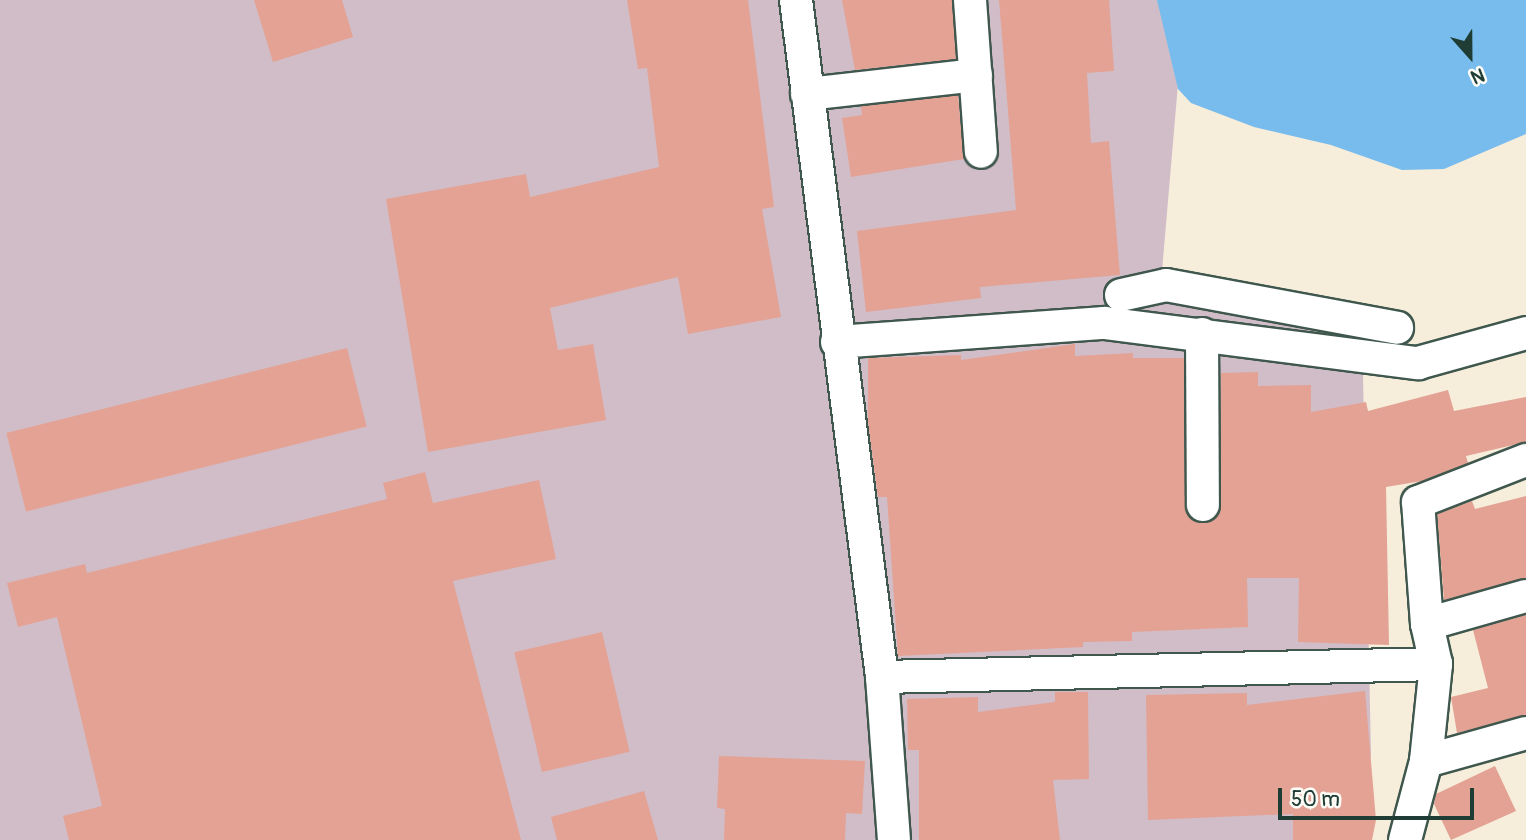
<!DOCTYPE html>
<style>
body{margin:0}
#map{position:relative;width:1526px;height:840px;overflow:hidden;background:#f6eddb;font-family:Pangolin,sans-serif}
div>[style]{position:absolute}
.industrial>*{inset:0;background:#d1bdc8}
.water>*{inset:0;background:#78bcee}
.building>*{inset:0;background:#e3a294;transform-origin:0 0}
.roads{filter:drop-shadow(2px 0 #3f574d) drop-shadow(-2px 0 #3f574d) drop-shadow(0 2px #3f574d) drop-shadow(0 -2px #3f574d)}
.minor>*{height:32px;margin:-16px;padding:0 16px;transform-origin:16px;border-radius:16px;background:#fff}
span{translate:-50% -50%;white-space:nowrap;text-align:center;line-height:1.15;-webkit-text-stroke:5px #fdfcf7;paint-order:stroke}
.north{position:absolute;left:1435px;top:21px;width:70px;height:70px;-webkit-text-stroke:5px #fdfcf7;paint-order:stroke;rotate:159deg;font-size:19px;font-weight:700;line-height:28px;text-align:center;color:#1f3d34}
.north::after{content:'';display:block;margin:auto;width:24px;height:32px;background:#1f3d34;clip-path:polygon(50% 0,100% 100%,50% 72%,0 100%)}
.scale{position:absolute;left:1278px;top:788px;width:196px;height:32px;box-sizing:border-box;border:4px solid #1f3d34;border-top:0;padding-left:9px;font-size:21px;line-height:24px;white-space:nowrap;color:#1f3d34;-webkit-text-stroke:5px #fdfcf7;paint-order:stroke}
</style>
<div id="map">
<div class="industrial">
<div style="clip-path:polygon(0 0,1171px 0,1181px 49px,1162px 271px,1362px 328px,1371px 754px,1357px 840px,0 840px)"></div>
</div>
<div class="water">
<div style="clip-path:polygon(1157px 0,1526px 0,1526px 134px,1444px 169px,1402px 170px,1331px 145px,1254px 127px,1191px 103px,1178px 89px)"></div>
</div>
<div class="building">
<div style="clip-path:polygon(254px 0,342px 0,353px 37px,273px 62px)"></div>
<div style="clip-path:polygon(627px 0,748px 0,774px 207px,762px 209px,781px 317px,688px 334px,678px 277px,550px 308px,558px 350px,593px 344px,606px 420px,428px 452px,386px 199px,526px 174px,530px 197px,659px 167px,647px 68px,638px 69px)"></div>
<div style="clip-path:polygon(842px 0,952px 0,956px 59px,855px 70px)"></div>
<div style="clip-path:polygon(999px 0,1109px 0,1114px 71px,1087px 73px,1091px 143px,1109px 141px,1120px 275px,980px 287px,981px 298px,866px 312px,857px 231px,1016px 210px)"></div>
<div style="clip-path:polygon(958px 95px,964px 159px,851px 177px,842px 118px,862px 115px,861px 106px)"></div>
<div style="clip-path:polygon(1075px 344px,1075px 356px,1133px 353px,1133px 358px,1184px 358px,1185px 505px,1188px 515px,1202px 523px,1213px 520px,1221px 505px,1221px 373px,1258px 372px,1258px 386px,1311px 385px,1311px 412px,1366px 402px,1368px 411px,1448px 390px,1454px 411px,1526px 397px,1526px 442px,1466px 456px,1468px 463px,1422px 481px,1386px 487px,1389px 645px,1298px 642px,1299px 578px,1247px 578px,1248px 627px,1132px 632px,1132px 641px,1083px 642px,1083px 647px,898px 656px,887px 497px,878px 497px,868px 422px,868px 358px,961px 355px,961px 360px)"></div>
<div style="left:347px;top:348px;width:81px;height:351px;rotate:76deg"></div>
<div style="clip-path:polygon(425px 472px,433px 503px,539px 480px,556px 559px,453px 581px,521px 840px,69px 840px,63px 816px,102px 806px,57px 617px,18px 627px,7px 583px,85px 564px,87px 573px,387px 499px,383px 483px)"></div>
<div style="clip-path:polygon(1526px 496px,1526px 578px,1444px 600px,1437px 514px,1472px 501px,1475px 509px)"></div>
<div style="clip-path:polygon(1526px 615px,1526px 715px,1457px 733px,1451px 697px,1488px 688px,1473px 630px)"></div>
<div style="left:602px;top:632px;width:123px;height:90px;rotate:77deg"></div>
<div style="clip-path:polygon(1365px 691px,1376px 820px,1372px 840px,1293px 840px,1293px 814px,1148px 820px,1146px 695px,1247px 693px,1247px 705px)"></div>
<div style="clip-path:polygon(1055px 692px,1088px 692px,1089px 779px,1053px 780px,1060px 840px,919px 840px,919px 750px,908px 750px,907px 699px,978px 697px,978px 712px,1055px 702px)"></div>
<div style="clip-path:polygon(719px 756px,865px 761px,862px 814px,846px 813px,845px 840px,724px 840px,725px 809px,717px 808px)"></div>
<div style="clip-path:polygon(1495px 766px,1516px 811px,1451px 840px,1434px 804px,1436px 794px)"></div>
<div style="clip-path:polygon(644px 791px,658px 840px,557px 840px,551px 817px)"></div>
</div>
<div class="roads">
<div class="minor">
<div style="left:796px;top:0;width:682px;rotate:82.76deg"></div>
<div style="left:882px;top:677px;width:163px;rotate:85.8deg"></div>
<div style="left:970px;top:0;width:152px;rotate:85.9deg"></div>
<div style="left:807px;top:94px;width:170px;rotate:-6.4deg"></div>
<div style="left:1121px;top:295px;width:46px;rotate:-12.5deg"></div>
<div style="left:1166px;top:285px;width:235px;rotate:10.5deg"></div>
<div style="left:1202px;top:334px;width:171px;rotate:89.7deg"></div>
<div style="left:837px;top:342px;width:268px;rotate:-4.1deg"></div>
<div style="left:1104px;top:323px;width:317px;rotate:7.3deg"></div>
<div style="left:1418px;top:363px;width:112px;rotate:-15.5deg"></div>
<div style="left:1427px;top:624px;width:103px;rotate:-15.8deg"></div>
<div style="left:882px;top:677px;width:554px;rotate:-1.34deg"></div>
<div style="left:1426px;top:761px;width:104px;rotate:-15.6deg"></div>
<div style="left:1405px;top:840px;width:82px;rotate:-75.1deg"></div>
<div style="left:1426px;top:761px;width:98px;rotate:-84.1deg"></div>
<div style="left:1436px;top:664px;width:41px;rotate:-102.7deg"></div>
<div style="left:1427px;top:624px;width:122px;rotate:-94.2deg"></div>
<div style="left:1418px;top:502px;width:116px;rotate:-21.3deg"></div>
</div>
</div>
<div class="north">N</div>
<div class="scale">50 m</div>
</div>
